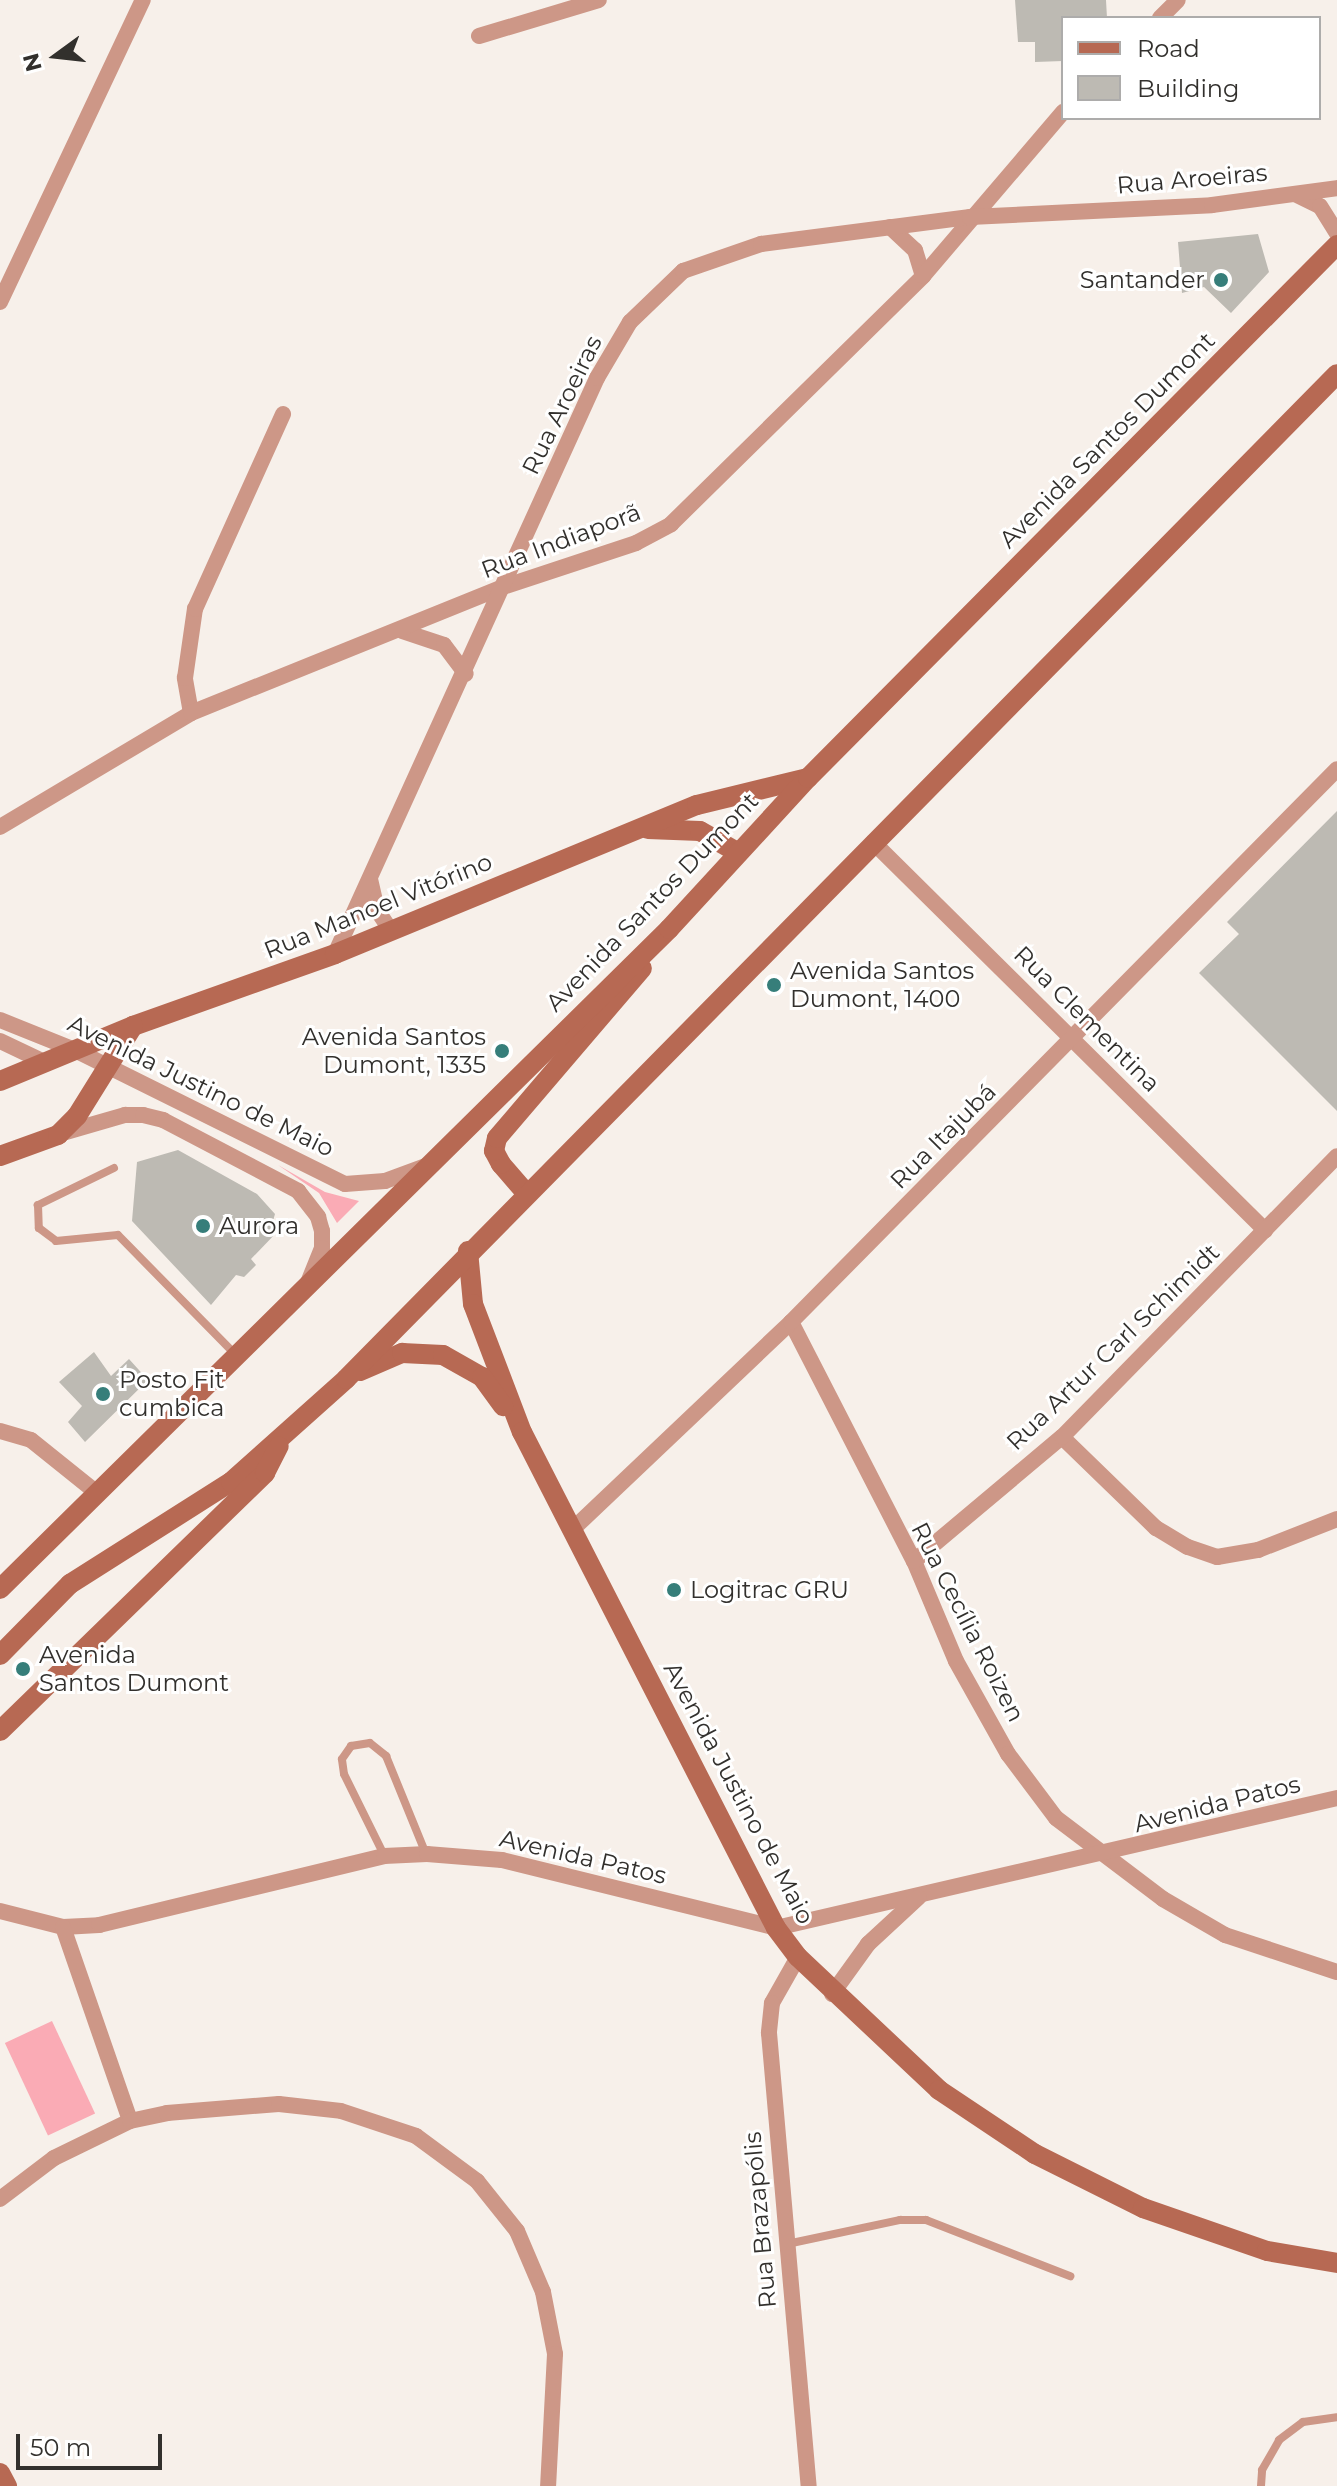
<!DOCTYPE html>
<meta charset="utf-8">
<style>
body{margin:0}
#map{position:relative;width:1337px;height:2486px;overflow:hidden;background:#f7f0ea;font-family:Montserrat,sans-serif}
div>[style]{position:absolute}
.green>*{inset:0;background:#faabb5;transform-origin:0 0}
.building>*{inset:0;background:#bdbab3}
.lane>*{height:8px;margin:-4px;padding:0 4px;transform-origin:4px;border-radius:4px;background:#cd9787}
.street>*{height:16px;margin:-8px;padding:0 8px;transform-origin:8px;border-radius:8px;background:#cd9787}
.secondary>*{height:20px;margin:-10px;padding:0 10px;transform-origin:10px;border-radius:10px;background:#b76953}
.dots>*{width:22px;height:22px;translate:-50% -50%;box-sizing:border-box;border:4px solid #fff;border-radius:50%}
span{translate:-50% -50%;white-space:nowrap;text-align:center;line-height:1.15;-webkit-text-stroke:6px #fff;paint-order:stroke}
.street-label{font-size:24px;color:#32302d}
.poi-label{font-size:24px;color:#32302d}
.right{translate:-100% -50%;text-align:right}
.left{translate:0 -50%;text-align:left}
.legend{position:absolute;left:1061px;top:16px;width:260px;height:104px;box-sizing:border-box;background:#fff;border:2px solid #adacab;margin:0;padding:10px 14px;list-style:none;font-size:24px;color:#32302d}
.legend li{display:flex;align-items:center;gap:16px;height:40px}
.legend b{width:40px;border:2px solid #adacab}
.north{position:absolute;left:16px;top:16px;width:80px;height:80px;-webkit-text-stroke:6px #fff;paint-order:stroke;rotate:255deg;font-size:22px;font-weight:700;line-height:32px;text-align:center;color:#32302d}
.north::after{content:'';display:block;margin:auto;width:28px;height:36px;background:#32302d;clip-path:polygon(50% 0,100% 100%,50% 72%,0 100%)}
.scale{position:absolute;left:16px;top:2434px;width:146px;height:36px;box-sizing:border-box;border:4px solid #32302d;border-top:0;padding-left:10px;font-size:24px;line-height:28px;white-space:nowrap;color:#32302d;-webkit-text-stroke:6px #fff;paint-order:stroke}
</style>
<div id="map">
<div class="green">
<div style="clip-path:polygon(278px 1165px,325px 1192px,359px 1201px,337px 1223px,319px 1193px)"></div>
<div style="left:52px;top:2021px;width:102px;height:52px;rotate:65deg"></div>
</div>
<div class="building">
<div style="clip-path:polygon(1015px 0,1106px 0,1107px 18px,1063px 18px,1063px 61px,1035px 62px,1035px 42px,1018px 42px)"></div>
<div style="clip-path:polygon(1258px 234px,1269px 272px,1231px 313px,1204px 287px,1182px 293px,1178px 242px)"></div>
<div style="clip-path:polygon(1337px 811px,1337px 1111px,1199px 973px,1239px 934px,1227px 922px)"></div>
<div style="clip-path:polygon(178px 1150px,257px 1194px,275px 1214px,270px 1231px,278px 1231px,251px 1259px,256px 1265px,244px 1277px,236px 1275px,211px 1305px,132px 1221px,137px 1162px)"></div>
<div style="clip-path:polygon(94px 1352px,111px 1376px,129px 1359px,148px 1380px,85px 1442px,68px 1422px,82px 1406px,59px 1382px)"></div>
</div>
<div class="lane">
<div style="left:114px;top:1168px;width:85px;rotate:154deg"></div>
<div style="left:38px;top:1205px;width:23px;rotate:88deg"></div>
<div style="left:39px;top:1228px;width:21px;rotate:37deg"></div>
<div style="left:56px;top:1241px;width:62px;rotate:-5.5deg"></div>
<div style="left:118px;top:1235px;width:167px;rotate:45.5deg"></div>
<div style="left:384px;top:1855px;width:90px;rotate:-116.3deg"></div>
<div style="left:344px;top:1774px;width:15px;rotate:-98deg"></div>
<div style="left:342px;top:1759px;width:16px;rotate:-55deg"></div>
<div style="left:351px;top:1746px;width:19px;rotate:-9deg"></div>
<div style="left:370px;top:1743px;width:21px;rotate:39deg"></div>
<div style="left:386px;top:1756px;width:106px;rotate:67.8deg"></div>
<div style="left:787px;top:2244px;width:116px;rotate:-12deg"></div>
<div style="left:900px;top:2220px;width:26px"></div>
<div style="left:926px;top:2220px;width:155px;rotate:21.3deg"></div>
<div style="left:1261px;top:2486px;width:16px;rotate:-86deg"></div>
<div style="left:1262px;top:2470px;width:34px;rotate:-60deg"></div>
<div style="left:1279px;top:2440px;width:30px;rotate:-37deg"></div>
<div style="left:1303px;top:2422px;width:34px;rotate:-8deg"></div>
</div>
<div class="street">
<div style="left:1160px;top:18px;width:25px;rotate:-45deg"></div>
<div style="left:479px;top:36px;width:125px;rotate:-16.7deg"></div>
<div style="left:1297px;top:195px;width:25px;rotate:26deg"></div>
<div style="left:1320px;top:206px;width:32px;rotate:58deg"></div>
<div style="left:890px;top:227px;width:34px;rotate:43deg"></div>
<div style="left:915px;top:250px;width:27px;rotate:73deg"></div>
<div style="left:0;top:302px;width:334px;rotate:-64.7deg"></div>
<div style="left:402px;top:631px;width:44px;rotate:18.4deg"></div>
<div style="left:444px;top:645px;width:36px;rotate:53deg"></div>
<div style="left:191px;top:713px;width:36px;rotate:-100deg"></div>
<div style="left:185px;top:678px;width:70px;rotate:-81.8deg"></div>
<div style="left:195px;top:609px;width:214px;rotate:-65.7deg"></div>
<div style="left:0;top:827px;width:222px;rotate:-30.8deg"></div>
<div style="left:191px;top:713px;width:336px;rotate:-22deg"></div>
<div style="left:503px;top:587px;width:140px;rotate:-18.3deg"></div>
<div style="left:636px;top:543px;width:40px;rotate:-28deg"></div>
<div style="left:671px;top:524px;width:354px;rotate:-44.5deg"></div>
<div style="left:923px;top:276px;width:216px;rotate:-49.5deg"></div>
<div style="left:873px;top:842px;width:552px;rotate:44.71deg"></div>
<div style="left:370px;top:879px;width:32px;rotate:77deg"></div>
<div style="left:377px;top:910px;width:25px;rotate:56deg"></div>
<div style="left:335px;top:954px;width:633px;rotate:-65.54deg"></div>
<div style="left:597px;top:378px;width:65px;rotate:-59.5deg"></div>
<div style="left:630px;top:322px;width:74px;rotate:-43.9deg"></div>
<div style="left:683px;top:271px;width:83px;rotate:-19.1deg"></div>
<div style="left:761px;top:244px;width:211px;rotate:-7.4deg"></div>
<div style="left:970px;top:217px;width:242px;rotate:-2.8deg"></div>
<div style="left:1212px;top:205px;width:126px;rotate:-7.7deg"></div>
<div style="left:0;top:1020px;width:81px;rotate:21.8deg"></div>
<div style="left:75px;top:1050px;width:301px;rotate:26.4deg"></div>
<div style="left:345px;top:1184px;width:40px;rotate:-4.3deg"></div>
<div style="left:385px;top:1181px;width:44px;rotate:-20.1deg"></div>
<div style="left:0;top:1041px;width:49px;rotate:25.5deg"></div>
<div style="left:59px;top:1134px;width:69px;rotate:-16.1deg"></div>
<div style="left:125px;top:1115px;width:18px"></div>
<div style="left:143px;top:1115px;width:21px;rotate:14deg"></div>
<div style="left:163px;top:1120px;width:153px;rotate:27.7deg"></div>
<div style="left:298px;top:1191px;width:33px;rotate:52deg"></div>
<div style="left:318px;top:1217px;width:15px;rotate:74deg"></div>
<div style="left:322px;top:1231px;width:17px;rotate:90deg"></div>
<div style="left:322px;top:1248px;width:37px;rotate:112deg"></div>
<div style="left:791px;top:1322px;width:269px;rotate:62.8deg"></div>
<div style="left:914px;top:1561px;width:108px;rotate:67.2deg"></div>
<div style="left:956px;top:1661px;width:107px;rotate:60.8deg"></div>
<div style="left:1008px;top:1754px;width:80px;rotate:53.1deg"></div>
<div style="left:1056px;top:1818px;width:134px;rotate:37.1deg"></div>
<div style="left:1163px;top:1899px;width:72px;rotate:30.1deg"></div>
<div style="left:1225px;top:1935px;width:118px;rotate:18.3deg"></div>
<div style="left:0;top:1431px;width:32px;rotate:16deg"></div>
<div style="left:31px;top:1440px;width:83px;rotate:38.7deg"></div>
<div style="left:1062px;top:1437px;width:131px;rotate:44.1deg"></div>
<div style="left:1156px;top:1528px;width:37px;rotate:31deg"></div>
<div style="left:1188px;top:1547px;width:31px;rotate:19deg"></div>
<div style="left:1217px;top:1557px;width:42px;rotate:-9.7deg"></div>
<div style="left:1258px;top:1550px;width:85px;rotate:-21.4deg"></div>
<div style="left:574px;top:1528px;width:299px;rotate:-43.5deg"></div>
<div style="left:791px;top:1322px;width:777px;rotate:-45.36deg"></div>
<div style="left:914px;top:1561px;width:193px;rotate:-40deg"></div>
<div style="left:1062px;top:1437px;width:393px;rotate:-45.6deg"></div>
<div style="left:0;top:1911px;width:65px;rotate:14.3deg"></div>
<div style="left:63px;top:1927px;width:36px;rotate:-3deg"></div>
<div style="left:99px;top:1925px;width:293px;rotate:-13.6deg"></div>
<div style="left:384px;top:1856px;width:43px;rotate:-2.7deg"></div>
<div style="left:427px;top:1854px;width:75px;rotate:4.6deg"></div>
<div style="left:502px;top:1860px;width:282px;rotate:13.9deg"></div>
<div style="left:776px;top:1928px;width:576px;rotate:-13.05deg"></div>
<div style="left:63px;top:1927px;width:205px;rotate:70.9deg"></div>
<div style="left:798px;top:1957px;width:53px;rotate:119.5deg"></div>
<div style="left:772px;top:2003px;width:30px;rotate:96deg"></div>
<div style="left:769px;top:2033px;width:455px;rotate:85deg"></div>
<div style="left:832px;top:1994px;width:62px;rotate:-54.2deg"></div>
<div style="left:868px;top:1944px;width:69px;rotate:-42.7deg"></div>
<div style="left:0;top:2199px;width:68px;rotate:-37.2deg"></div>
<div style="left:54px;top:2158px;width:85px;rotate:-26deg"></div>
<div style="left:130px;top:2121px;width:38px;rotate:-12deg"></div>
<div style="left:167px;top:2113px;width:112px;rotate:-4.6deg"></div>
<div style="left:279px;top:2104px;width:62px;rotate:6.4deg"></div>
<div style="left:341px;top:2111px;width:79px;rotate:18.4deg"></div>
<div style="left:416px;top:2136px;width:76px;rotate:36.4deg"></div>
<div style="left:477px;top:2181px;width:64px;rotate:51.3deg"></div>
<div style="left:517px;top:2231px;width:66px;rotate:66.9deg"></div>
<div style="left:543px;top:2292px;width:63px;rotate:79deg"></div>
<div style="left:555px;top:2354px;width:132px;rotate:93deg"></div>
</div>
<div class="secondary">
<div style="left:648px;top:829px;width:52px;rotate:2.2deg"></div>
<div style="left:700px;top:831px;width:43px;rotate:29.6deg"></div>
<div style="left:0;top:1081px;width:144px;rotate:-22.5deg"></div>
<div style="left:133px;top:1026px;width:214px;rotate:-19.6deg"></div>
<div style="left:335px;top:954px;width:391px;rotate:-22.4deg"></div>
<div style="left:697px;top:805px;width:114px;rotate:-13.7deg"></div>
<div style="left:0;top:1156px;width:62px;rotate:-19.9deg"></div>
<div style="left:58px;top:1135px;width:27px;rotate:-45deg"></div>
<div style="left:77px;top:1116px;width:106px;rotate:-58.1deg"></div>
<div style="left:527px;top:1194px;width:40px;rotate:-131deg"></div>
<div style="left:501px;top:1164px;width:15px;rotate:-118deg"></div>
<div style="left:494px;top:1151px;width:13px;rotate:-77deg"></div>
<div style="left:497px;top:1138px;width:223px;rotate:-49.5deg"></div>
<div style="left:468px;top:1251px;width:53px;rotate:84.6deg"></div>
<div style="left:473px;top:1304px;width:137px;rotate:69.1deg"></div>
<div style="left:522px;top:1432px;width:557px;rotate:62.88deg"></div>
<div style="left:776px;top:1928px;width:36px;rotate:53deg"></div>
<div style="left:798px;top:1957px;width:194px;rotate:43.3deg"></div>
<div style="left:939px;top:2090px;width:115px;rotate:33.7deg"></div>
<div style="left:1035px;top:2154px;width:121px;rotate:26.6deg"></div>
<div style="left:1143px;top:2208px;width:131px;rotate:19.1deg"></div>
<div style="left:1267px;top:2251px;width:71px;rotate:9.7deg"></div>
<div style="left:360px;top:1371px;width:46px;rotate:-23.2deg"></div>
<div style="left:402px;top:1353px;width:41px;rotate:2.8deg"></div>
<div style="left:443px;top:1355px;width:45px;rotate:29.4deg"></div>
<div style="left:482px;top:1377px;width:36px;rotate:54deg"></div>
<div style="left:0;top:1589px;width:940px;rotate:-44.61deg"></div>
<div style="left:669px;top:929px;width:205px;rotate:-47.4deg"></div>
<div style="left:808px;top:778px;width:751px;rotate:-45.22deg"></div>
<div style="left:0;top:1655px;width:100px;rotate:-45.4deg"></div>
<div style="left:70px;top:1584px;width:191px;rotate:-32.4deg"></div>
<div style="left:231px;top:1482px;width:154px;rotate:-41.8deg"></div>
<div style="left:346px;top:1379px;width:1411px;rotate:-45.4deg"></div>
<div style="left:0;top:1731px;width:370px;rotate:-44.2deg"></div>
<div style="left:265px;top:1473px;width:30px;rotate:-63deg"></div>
<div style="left:0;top:2473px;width:15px;rotate:62deg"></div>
</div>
<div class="dots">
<div style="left:1221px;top:280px;background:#367e7a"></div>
<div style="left:774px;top:985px;background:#367e7a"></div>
<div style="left:502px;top:1051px;background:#367e7a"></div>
<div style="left:203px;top:1226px;background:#367e7a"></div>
<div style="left:103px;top:1394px;background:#367e7a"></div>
<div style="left:674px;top:1590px;background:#367e7a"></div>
<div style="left:23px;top:1669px;background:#367e7a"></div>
</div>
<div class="street-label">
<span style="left:1192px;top:179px;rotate:-5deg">Rua Aroeiras</span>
<span style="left:562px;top:405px;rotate:-64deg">Rua Aroeiras</span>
<span style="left:1107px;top:440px;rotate:-45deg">Avenida Santos Dumont</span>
<span style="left:561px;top:541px;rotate:-21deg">Rua Indiaporã</span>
<span style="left:652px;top:902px;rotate:-46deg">Avenida Santos Dumont</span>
<span style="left:378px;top:906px;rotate:-22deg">Rua Manoel Vitórino</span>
<span style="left:1087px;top:1019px;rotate:45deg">Rua Clementina</span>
<span style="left:201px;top:1086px;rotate:26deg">Avenida Justino de Maio</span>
<span style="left:943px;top:1136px;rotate:-45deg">Rua Itajubá</span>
<span style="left:1113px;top:1347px;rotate:-44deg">Rua Artur Carl Schimidt</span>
<span style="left:968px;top:1622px;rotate:63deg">Rua Cecília Roizen</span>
<span style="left:739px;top:1793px;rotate:62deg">Avenida Justino de Maio</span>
<span style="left:1217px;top:1804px;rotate:-14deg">Avenida Patos</span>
<span style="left:583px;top:1857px;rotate:13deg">Avenida Patos</span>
<span style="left:760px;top:2220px;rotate:-95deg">Rua Brazapólis</span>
</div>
<div class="poi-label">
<span class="right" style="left:1205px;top:280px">Santander</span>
<span class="left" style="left:790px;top:985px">Avenida Santos<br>Dumont, 1400</span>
<span class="right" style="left:486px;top:1051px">Avenida Santos<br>Dumont, 1335</span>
<span class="left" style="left:219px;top:1226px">Aurora</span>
<span class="left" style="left:119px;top:1394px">Posto Fit<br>cumbica</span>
<span class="left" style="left:690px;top:1590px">Logitrac GRU</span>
<span class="left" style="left:39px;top:1669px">Avenida<br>Santos Dumont</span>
</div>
<ul class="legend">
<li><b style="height:10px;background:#b76953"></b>Road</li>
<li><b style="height:22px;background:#bdbab3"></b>Building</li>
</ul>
<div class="north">N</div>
<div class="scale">50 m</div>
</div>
